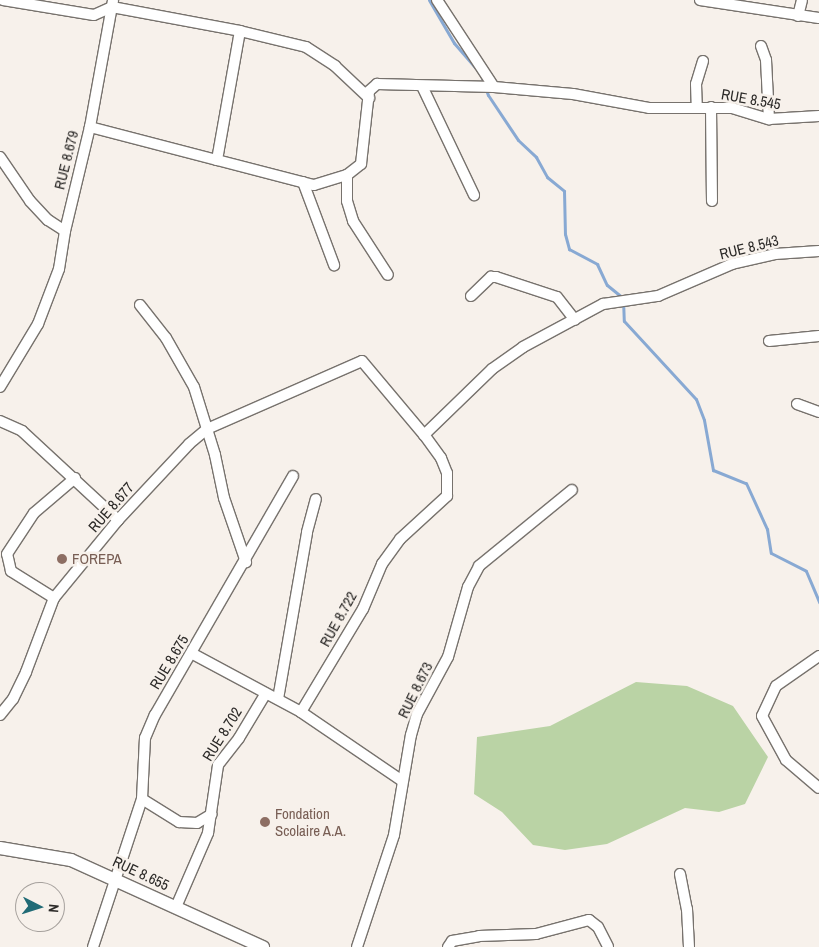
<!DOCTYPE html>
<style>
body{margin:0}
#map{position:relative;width:819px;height:947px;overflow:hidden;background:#f7f1eb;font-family:"Archivo Narrow",sans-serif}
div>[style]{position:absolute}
.green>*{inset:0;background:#bad3a5}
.stream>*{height:3px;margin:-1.5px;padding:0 1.5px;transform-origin:1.5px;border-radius:1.5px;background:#88a9d3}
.roads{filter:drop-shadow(1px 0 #77726d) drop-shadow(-1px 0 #77726d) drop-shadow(0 1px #77726d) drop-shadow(0 -1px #77726d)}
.minor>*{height:10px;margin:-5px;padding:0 5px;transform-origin:5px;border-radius:5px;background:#fff}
.tertiary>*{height:12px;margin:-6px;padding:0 6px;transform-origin:6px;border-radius:6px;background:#fff}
.dots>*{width:14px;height:14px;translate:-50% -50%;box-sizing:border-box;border:2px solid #f7f1eb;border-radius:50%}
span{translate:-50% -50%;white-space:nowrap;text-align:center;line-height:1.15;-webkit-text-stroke:5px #f7f1eb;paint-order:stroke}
.street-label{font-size:15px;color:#2c2a28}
.education-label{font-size:15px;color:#785e54}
.left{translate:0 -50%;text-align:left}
.north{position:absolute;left:15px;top:882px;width:50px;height:50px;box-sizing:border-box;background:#f7f1eb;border:1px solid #a6a19d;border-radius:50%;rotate:95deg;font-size:14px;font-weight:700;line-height:20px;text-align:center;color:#2c2a28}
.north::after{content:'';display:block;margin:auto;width:18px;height:22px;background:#216b76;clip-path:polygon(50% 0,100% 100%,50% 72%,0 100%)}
</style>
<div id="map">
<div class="green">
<div style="clip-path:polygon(636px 682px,687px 686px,733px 706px,768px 757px,745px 804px,719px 812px,685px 808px,607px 844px,565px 850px,533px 845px,502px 812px,474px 794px,477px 737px,550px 726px)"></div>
</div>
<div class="stream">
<div style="left:429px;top:0;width:50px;rotate:59.8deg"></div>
<div style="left:454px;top:43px;width:33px;rotate:49deg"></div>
<div style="left:481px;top:75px;width:21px;rotate:71deg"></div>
<div style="left:488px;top:95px;width:54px;rotate:56.3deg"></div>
<div style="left:518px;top:140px;width:25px;rotate:43deg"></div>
<div style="left:536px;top:157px;width:23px;rotate:61deg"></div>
<div style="left:547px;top:177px;width:22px;rotate:39deg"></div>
<div style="left:564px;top:191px;width:43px;rotate:88.7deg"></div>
<div style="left:565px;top:234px;width:16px;rotate:75deg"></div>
<div style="left:569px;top:249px;width:32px;rotate:28deg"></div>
<div style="left:597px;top:264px;width:23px;rotate:65deg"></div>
<div style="left:607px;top:285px;width:21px;rotate:39deg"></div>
<div style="left:623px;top:298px;width:23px;rotate:88deg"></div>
<div style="left:624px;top:321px;width:106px;rotate:47.3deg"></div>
<div style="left:696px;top:399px;width:22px;rotate:69deg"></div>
<div style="left:704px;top:420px;width:51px;rotate:79.8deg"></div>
<div style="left:713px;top:470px;width:35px;rotate:22deg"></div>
<div style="left:746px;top:483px;width:51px;rotate:65.5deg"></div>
<div style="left:767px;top:529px;width:24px;rotate:81deg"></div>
<div style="left:771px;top:553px;width:39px;rotate:27deg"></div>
<div style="left:806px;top:571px;width:34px;rotate:67deg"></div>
</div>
<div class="roads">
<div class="minor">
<div style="left:3px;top:0;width:92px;rotate:9.4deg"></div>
<div style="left:94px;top:15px;width:20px;rotate:-24deg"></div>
<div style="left:112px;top:7px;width:130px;rotate:10.6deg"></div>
<div style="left:240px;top:31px;width:68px;rotate:13.6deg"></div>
<div style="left:306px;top:47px;width:35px;rotate:33deg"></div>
<div style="left:335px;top:66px;width:47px;rotate:43.3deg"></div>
<div style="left:437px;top:0;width:104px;rotate:56.8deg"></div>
<div style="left:700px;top:0;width:120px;rotate:8.6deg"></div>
<div style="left:798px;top:16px;width:16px;rotate:-76deg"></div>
<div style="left:761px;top:46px;width:15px;rotate:70deg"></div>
<div style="left:766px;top:60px;width:59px;rotate:87.1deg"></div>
<div style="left:703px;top:61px;width:24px;rotate:107deg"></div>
<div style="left:696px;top:84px;width:24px;rotate:88deg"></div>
<div style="left:697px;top:108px;width:35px"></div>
<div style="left:732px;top:108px;width:39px;rotate:17deg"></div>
<div style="left:769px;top:119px;width:50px;rotate:-3.4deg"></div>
<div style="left:422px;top:86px;width:121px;rotate:64.5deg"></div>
<div style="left:711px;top:107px;width:94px;rotate:89.4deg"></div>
<div style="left:90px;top:127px;width:129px;rotate:-79.7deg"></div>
<div style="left:0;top:157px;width:53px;rotate:55.7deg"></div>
<div style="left:30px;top:201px;width:26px;rotate:47deg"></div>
<div style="left:48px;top:220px;width:20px;rotate:33deg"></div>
<div style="left:217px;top:160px;width:100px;rotate:14.5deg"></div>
<div style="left:314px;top:185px;width:34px;rotate:-17deg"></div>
<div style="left:347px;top:175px;width:18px;rotate:-38deg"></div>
<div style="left:361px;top:164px;width:73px;rotate:-83.7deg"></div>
<div style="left:369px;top:91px;width:11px;rotate:-41deg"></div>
<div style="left:377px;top:84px;width:117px;rotate:1.5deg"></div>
<div style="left:494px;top:87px;width:79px;rotate:5.1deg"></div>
<div style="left:573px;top:94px;width:77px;rotate:10.4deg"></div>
<div style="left:649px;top:108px;width:48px"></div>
<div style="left:347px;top:175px;width:26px;rotate:90deg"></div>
<div style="left:347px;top:201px;width:21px;rotate:73deg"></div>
<div style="left:353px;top:221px;width:64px;rotate:57.1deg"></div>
<div style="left:303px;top:182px;width:89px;rotate:69.5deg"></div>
<div style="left:471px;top:296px;width:28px;rotate:-44deg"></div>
<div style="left:491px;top:277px;width:5px"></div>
<div style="left:496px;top:277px;width:64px;rotate:18.2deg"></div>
<div style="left:557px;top:297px;width:29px;rotate:52deg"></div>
<div style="left:140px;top:305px;width:42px;rotate:51.8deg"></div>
<div style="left:166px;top:338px;width:56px;rotate:60.3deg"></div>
<div style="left:194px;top:387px;width:71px;rotate:72.8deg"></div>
<div style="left:215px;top:455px;width:44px;rotate:78.2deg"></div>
<div style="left:224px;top:498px;width:68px;rotate:71deg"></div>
<div style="left:769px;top:341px;width:50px;rotate:-5.7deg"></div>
<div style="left:0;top:387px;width:74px;rotate:-58.9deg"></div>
<div style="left:38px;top:324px;width:59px;rotate:-69.1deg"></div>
<div style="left:59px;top:269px;width:38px;rotate:-81deg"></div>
<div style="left:65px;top:231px;width:107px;rotate:-76.5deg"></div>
<div style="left:90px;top:127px;width:131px;rotate:14.6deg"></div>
<div style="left:217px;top:160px;width:131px;rotate:-79.9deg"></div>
<div style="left:797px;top:404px;width:23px;rotate:20deg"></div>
<div style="left:0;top:421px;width:24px;rotate:24deg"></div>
<div style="left:22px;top:431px;width:131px;rotate:42.8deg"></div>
<div style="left:54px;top:598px;width:51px;rotate:-147.9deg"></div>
<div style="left:11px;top:571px;width:17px;rotate:-103deg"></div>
<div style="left:7px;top:554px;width:49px;rotate:-56.6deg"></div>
<div style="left:34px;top:513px;width:54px;rotate:-40.5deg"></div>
<div style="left:193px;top:654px;width:123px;rotate:28.2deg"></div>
<div style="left:301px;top:712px;width:121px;rotate:34.2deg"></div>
<div style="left:819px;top:656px;width:52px;rotate:145.1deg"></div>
<div style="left:776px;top:686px;width:33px;rotate:115deg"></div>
<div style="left:762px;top:716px;width:50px;rotate:61.4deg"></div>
<div style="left:786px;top:760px;width:43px;rotate:40.3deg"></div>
<div style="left:278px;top:699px;width:169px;rotate:-80.1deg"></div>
<div style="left:307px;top:532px;width:34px;rotate:-75deg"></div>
<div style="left:301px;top:712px;width:120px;rotate:-59deg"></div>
<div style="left:363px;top:609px;width:49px;rotate:-67.1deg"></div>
<div style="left:382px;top:564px;width:31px;rotate:-54deg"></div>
<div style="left:400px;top:539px;width:64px;rotate:-42.5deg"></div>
<div style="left:447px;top:496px;width:23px;rotate:-90deg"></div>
<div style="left:447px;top:473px;width:16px;rotate:-112deg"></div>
<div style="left:441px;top:458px;width:29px;rotate:-126deg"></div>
<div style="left:424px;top:435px;width:95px;rotate:-44.1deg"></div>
<div style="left:492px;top:369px;width:38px;rotate:-35deg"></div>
<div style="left:523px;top:347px;width:91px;rotate:-28.3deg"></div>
<div style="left:603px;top:304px;width:56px;rotate:-8.3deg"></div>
<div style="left:658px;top:296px;width:81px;rotate:-23.4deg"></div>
<div style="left:732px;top:264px;width:44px;rotate:-13.1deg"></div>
<div style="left:775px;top:254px;width:44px;rotate:-3.9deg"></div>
<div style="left:0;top:715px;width:21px;rotate:-51deg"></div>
<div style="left:13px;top:699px;width:30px;rotate:-64deg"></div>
<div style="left:26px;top:672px;width:79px;rotate:-69.3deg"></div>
<div style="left:54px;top:598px;width:101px;rotate:-50.6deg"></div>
<div style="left:118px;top:520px;width:104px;rotate:-46.9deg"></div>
<div style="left:189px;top:444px;width:23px;rotate:-40deg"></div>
<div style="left:207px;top:429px;width:169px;rotate:-23.7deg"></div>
<div style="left:362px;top:361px;width:97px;rotate:50deg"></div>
<div style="left:142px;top:799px;width:44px;rotate:31.9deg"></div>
<div style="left:179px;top:822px;width:18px;rotate:3deg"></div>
<div style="left:197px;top:823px;width:17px;rotate:-31deg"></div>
<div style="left:680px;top:874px;width:36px;rotate:79deg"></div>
<div style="left:687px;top:909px;width:38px;rotate:87deg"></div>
<div style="left:176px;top:907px;width:81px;rotate:-66.6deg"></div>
<div style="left:208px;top:833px;width:69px;rotate:-81.6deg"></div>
<div style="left:218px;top:765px;width:34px;rotate:-52deg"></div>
<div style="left:239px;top:738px;width:52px;rotate:-59deg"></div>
<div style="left:93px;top:947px;width:156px;rotate:-71.7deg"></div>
<div style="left:142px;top:799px;width:61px;rotate:-87.2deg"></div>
<div style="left:145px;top:738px;width:25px;rotate:-67deg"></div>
<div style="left:155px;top:715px;width:276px;rotate:-60deg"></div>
<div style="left:357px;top:947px;width:118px;rotate:-71.7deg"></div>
<div style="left:394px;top:835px;width:101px;rotate:-80.4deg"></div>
<div style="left:411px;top:735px;width:22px;rotate:-74deg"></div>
<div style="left:417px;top:714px;width:65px;rotate:-61.5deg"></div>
<div style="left:448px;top:657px;width:73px;rotate:-74.1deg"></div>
<div style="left:468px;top:587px;width:24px;rotate:-62deg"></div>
<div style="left:479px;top:566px;width:120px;rotate:-39.3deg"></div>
<div style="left:448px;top:947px;width:7px;rotate:-56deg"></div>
<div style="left:452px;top:941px;width:27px;rotate:-10deg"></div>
<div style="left:479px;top:936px;width:57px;rotate:-2deg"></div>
<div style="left:536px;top:934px;width:55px;rotate:-14.8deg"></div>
<div style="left:589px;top:920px;width:11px;rotate:38deg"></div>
<div style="left:598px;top:927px;width:22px;rotate:63deg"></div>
</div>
<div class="tertiary">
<div style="left:0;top:848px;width:72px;rotate:9.6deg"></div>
<div style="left:71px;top:860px;width:211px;rotate:24.4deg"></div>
</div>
</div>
<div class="dots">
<div style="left:62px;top:559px;background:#8d6e63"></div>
<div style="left:265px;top:822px;background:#8d6e63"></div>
</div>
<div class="street-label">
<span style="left:751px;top:99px;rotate:10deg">RUE 8.545</span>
<span style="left:66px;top:160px;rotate:-76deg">RUE 8.679</span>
<span style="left:749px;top:247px;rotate:-14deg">RUE 8.543</span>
<span style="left:111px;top:507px;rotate:-49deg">RUE 8.677</span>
<span style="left:338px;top:619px;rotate:-61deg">RUE 8.722</span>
<span style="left:169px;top:662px;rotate:-59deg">RUE 8.675</span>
<span style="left:415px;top:690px;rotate:-64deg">RUE 8.673</span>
<span style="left:222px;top:734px;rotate:-58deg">RUE 8.702</span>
<span style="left:141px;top:873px;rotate:25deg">RUE 8.655</span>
</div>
<div class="education-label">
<span class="left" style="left:72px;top:559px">FOREPA</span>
<span class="left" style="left:275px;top:822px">Fondation<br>Scolaire A.A.</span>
</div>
<div class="north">N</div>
</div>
